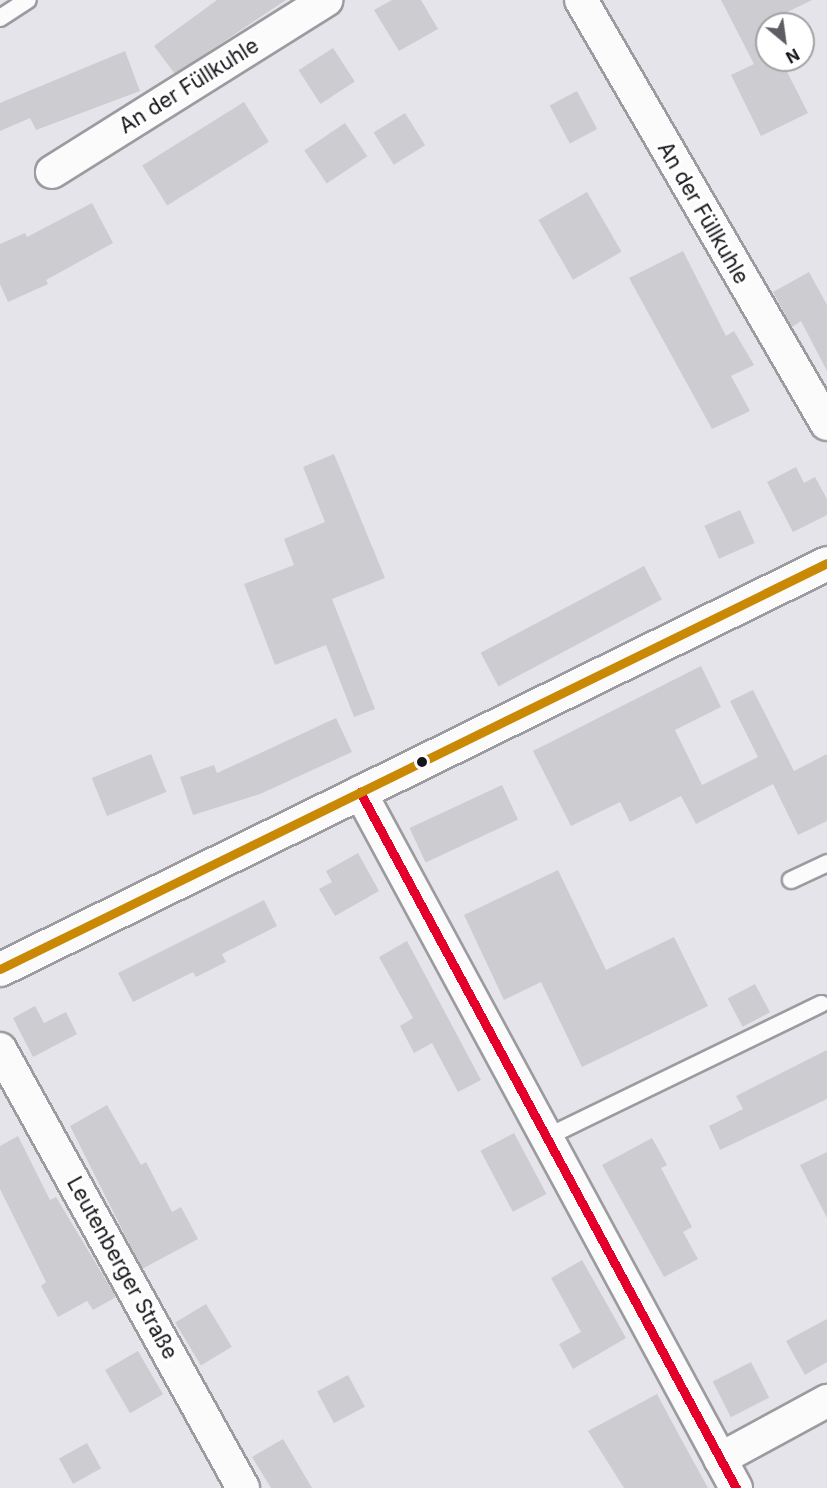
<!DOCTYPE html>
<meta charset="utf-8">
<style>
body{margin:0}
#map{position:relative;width:827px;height:1488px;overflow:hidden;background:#e4e4ea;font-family:Inter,sans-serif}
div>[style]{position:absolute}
.building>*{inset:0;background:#ccccd1;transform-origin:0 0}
.roads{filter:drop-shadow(2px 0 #9b9ba0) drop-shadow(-2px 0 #9b9ba0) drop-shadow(0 2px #9b9ba0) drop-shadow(0 -2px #9b9ba0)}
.service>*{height:16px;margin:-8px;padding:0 8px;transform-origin:8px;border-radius:8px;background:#fbfbfc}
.minor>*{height:32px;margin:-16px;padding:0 16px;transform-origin:16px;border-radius:16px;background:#fbfbfc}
.tertiary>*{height:33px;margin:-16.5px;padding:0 16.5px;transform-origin:16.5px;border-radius:16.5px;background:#fbfbfc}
.bus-1>*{height:9px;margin:-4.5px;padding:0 4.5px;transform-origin:4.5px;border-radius:4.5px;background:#e4002b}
.bus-2>*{height:9px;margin:-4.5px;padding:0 4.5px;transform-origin:4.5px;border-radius:4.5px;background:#ca8905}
.dots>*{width:16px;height:16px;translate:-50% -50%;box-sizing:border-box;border:3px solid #fff;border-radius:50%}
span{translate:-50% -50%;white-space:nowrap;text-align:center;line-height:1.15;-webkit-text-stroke:6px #fff;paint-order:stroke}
.street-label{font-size:21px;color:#15161a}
.north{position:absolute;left:755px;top:12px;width:60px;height:60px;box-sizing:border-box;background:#fff;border:2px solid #a1a2a3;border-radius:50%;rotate:151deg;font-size:16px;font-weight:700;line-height:24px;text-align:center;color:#15161a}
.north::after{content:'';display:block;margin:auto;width:21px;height:27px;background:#5d5e63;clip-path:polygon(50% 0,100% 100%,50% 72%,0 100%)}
</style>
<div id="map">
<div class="building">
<div style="clip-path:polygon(217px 0,286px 0,175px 74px,154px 46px)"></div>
<div style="clip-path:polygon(392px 0,421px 0,438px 29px,399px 51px,374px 10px)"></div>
<div style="clip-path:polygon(721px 0,812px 0,767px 22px,767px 60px,781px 60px,808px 113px,761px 136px,731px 75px,754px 64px)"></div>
<div style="left:333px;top:48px;width:40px;height:41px;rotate:57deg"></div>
<div style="clip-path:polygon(125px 51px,140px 91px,36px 130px,30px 118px,0 131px,0 103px)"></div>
<div style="left:577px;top:91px;width:43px;height:31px;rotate:62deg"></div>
<div style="left:244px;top:102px;width:47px;height:120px;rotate:58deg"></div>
<div style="left:405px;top:113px;width:38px;height:37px;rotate:58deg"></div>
<div style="left:345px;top:123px;width:40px;height:49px;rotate:56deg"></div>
<div style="left:587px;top:192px;width:69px;height:56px;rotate:60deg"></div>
<div style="clip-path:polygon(92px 203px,113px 243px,46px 280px,48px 284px,8px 302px,0 284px,0 244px,25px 233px,27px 237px)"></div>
<div style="clip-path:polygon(683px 251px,726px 336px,734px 331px,754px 365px,731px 376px,750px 411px,712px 429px,629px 278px)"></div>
<div style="clip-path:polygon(809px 272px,827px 305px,827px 371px,801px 321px,792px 327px,773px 292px)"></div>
<div style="clip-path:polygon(334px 454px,385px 578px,332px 599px,375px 709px,354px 717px,326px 645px,275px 665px,244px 584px,294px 565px,284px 539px,325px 522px,303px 467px)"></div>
<div style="clip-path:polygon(796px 467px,804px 483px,815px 477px,827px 499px,827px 515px,793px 532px,767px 482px)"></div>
<div style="left:740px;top:510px;width:36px;height:39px;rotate:66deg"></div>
<div style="left:644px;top:566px;width:38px;height:185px;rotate:62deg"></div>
<div style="clip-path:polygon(701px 666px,721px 707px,675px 730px,702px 785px,758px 757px,730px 701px,753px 690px,794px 771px,827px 754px,827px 821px,798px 835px,773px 784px,696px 824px,681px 796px,630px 822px,620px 802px,571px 826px,533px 751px)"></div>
<div style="clip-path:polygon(336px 718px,352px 752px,260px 794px,193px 815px,180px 777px,214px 765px,217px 773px)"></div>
<div style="left:151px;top:754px;width:41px;height:64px;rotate:68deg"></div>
<div style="left:502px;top:785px;width:38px;height:102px;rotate:65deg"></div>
<div style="clip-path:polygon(358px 853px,379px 891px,335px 916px,319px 889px,332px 882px,326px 871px)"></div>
<div style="clip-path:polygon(558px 870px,606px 970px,674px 937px,708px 1006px,582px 1067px,541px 982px,504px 1000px,464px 915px)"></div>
<div style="clip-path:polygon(264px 900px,277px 926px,222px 954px,226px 962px,196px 977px,193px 972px,133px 1002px,118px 973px)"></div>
<div style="clip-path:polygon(407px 941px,481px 1080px,458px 1092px,432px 1043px,414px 1053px,400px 1026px,413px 1018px,379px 957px)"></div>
<div style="left:755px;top:984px;width:32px;height:31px;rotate:62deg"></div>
<div style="clip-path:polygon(35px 1006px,44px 1023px,66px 1012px,77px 1034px,33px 1057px,13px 1018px)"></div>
<div style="clip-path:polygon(827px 1050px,827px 1099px,720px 1150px,709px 1126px,743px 1109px,736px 1096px)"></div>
<div style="clip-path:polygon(107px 1105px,141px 1165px,146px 1162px,172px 1212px,181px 1207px,198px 1239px,142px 1269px,70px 1126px)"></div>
<div style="left:514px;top:1133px;width:69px;height:38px;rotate:62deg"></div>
<div style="clip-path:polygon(18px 1136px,50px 1200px,56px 1197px,116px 1297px,93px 1310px,87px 1301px,58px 1317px,41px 1286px,46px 1282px,0 1189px,0 1146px)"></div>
<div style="clip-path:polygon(652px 1138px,667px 1165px,661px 1168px,692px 1227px,683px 1232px,698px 1259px,664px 1277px,602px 1165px)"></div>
<div style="clip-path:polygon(827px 1152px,827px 1218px,800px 1165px)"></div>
<div style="clip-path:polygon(582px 1260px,626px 1338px,573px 1369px,559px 1344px,581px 1332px,551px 1278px)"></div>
<div style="left:206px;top:1304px;width:50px;height:36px;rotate:59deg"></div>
<div style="clip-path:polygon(827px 1319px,827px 1362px,805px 1375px,786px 1341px)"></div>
<div style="left:138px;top:1351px;width:50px;height:38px;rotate:60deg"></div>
<div style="left:751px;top:1362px;width:40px;height:43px;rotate:63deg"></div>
<div style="left:348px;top:1375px;width:36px;height:35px;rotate:62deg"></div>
<div style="clip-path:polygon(657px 1394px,680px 1437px,708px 1488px,624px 1488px,588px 1431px)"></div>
<div style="clip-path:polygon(283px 1439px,296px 1461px,312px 1488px,271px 1488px,252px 1457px)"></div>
<div style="left:87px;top:1443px;width:29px;height:32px;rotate:61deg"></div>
</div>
<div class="roads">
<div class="service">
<div style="left:0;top:18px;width:33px;rotate:-33deg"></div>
<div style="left:791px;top:880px;width:40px;rotate:-25deg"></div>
<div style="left:545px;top:1138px;width:307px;rotate:-25.9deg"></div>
</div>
<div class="minor">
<div style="left:581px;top:0;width:490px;rotate:59.9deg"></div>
<div style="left:52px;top:172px;width:324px;rotate:-32.1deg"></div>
<div style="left:360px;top:792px;width:791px;rotate:61.62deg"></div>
<div style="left:0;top:1049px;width:502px;rotate:61.03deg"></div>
<div style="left:720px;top:1459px;width:122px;rotate:-28.5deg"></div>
</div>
<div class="tertiary">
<div style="left:0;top:969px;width:921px;rotate:-26.15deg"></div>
</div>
</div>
<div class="bus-1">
<div style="left:360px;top:792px;width:791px;rotate:61.62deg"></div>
</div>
<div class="bus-2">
<div style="left:0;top:969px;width:921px;rotate:-26.15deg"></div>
</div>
<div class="dots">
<div style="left:422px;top:762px;background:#15161a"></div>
</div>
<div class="street-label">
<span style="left:189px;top:86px;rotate:-32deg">An der Füllkuhle</span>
<span style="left:703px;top:213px;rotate:60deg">An der Füllkuhle</span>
<span style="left:122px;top:1268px;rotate:61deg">Leutenberger Straße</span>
</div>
<div class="north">N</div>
</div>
